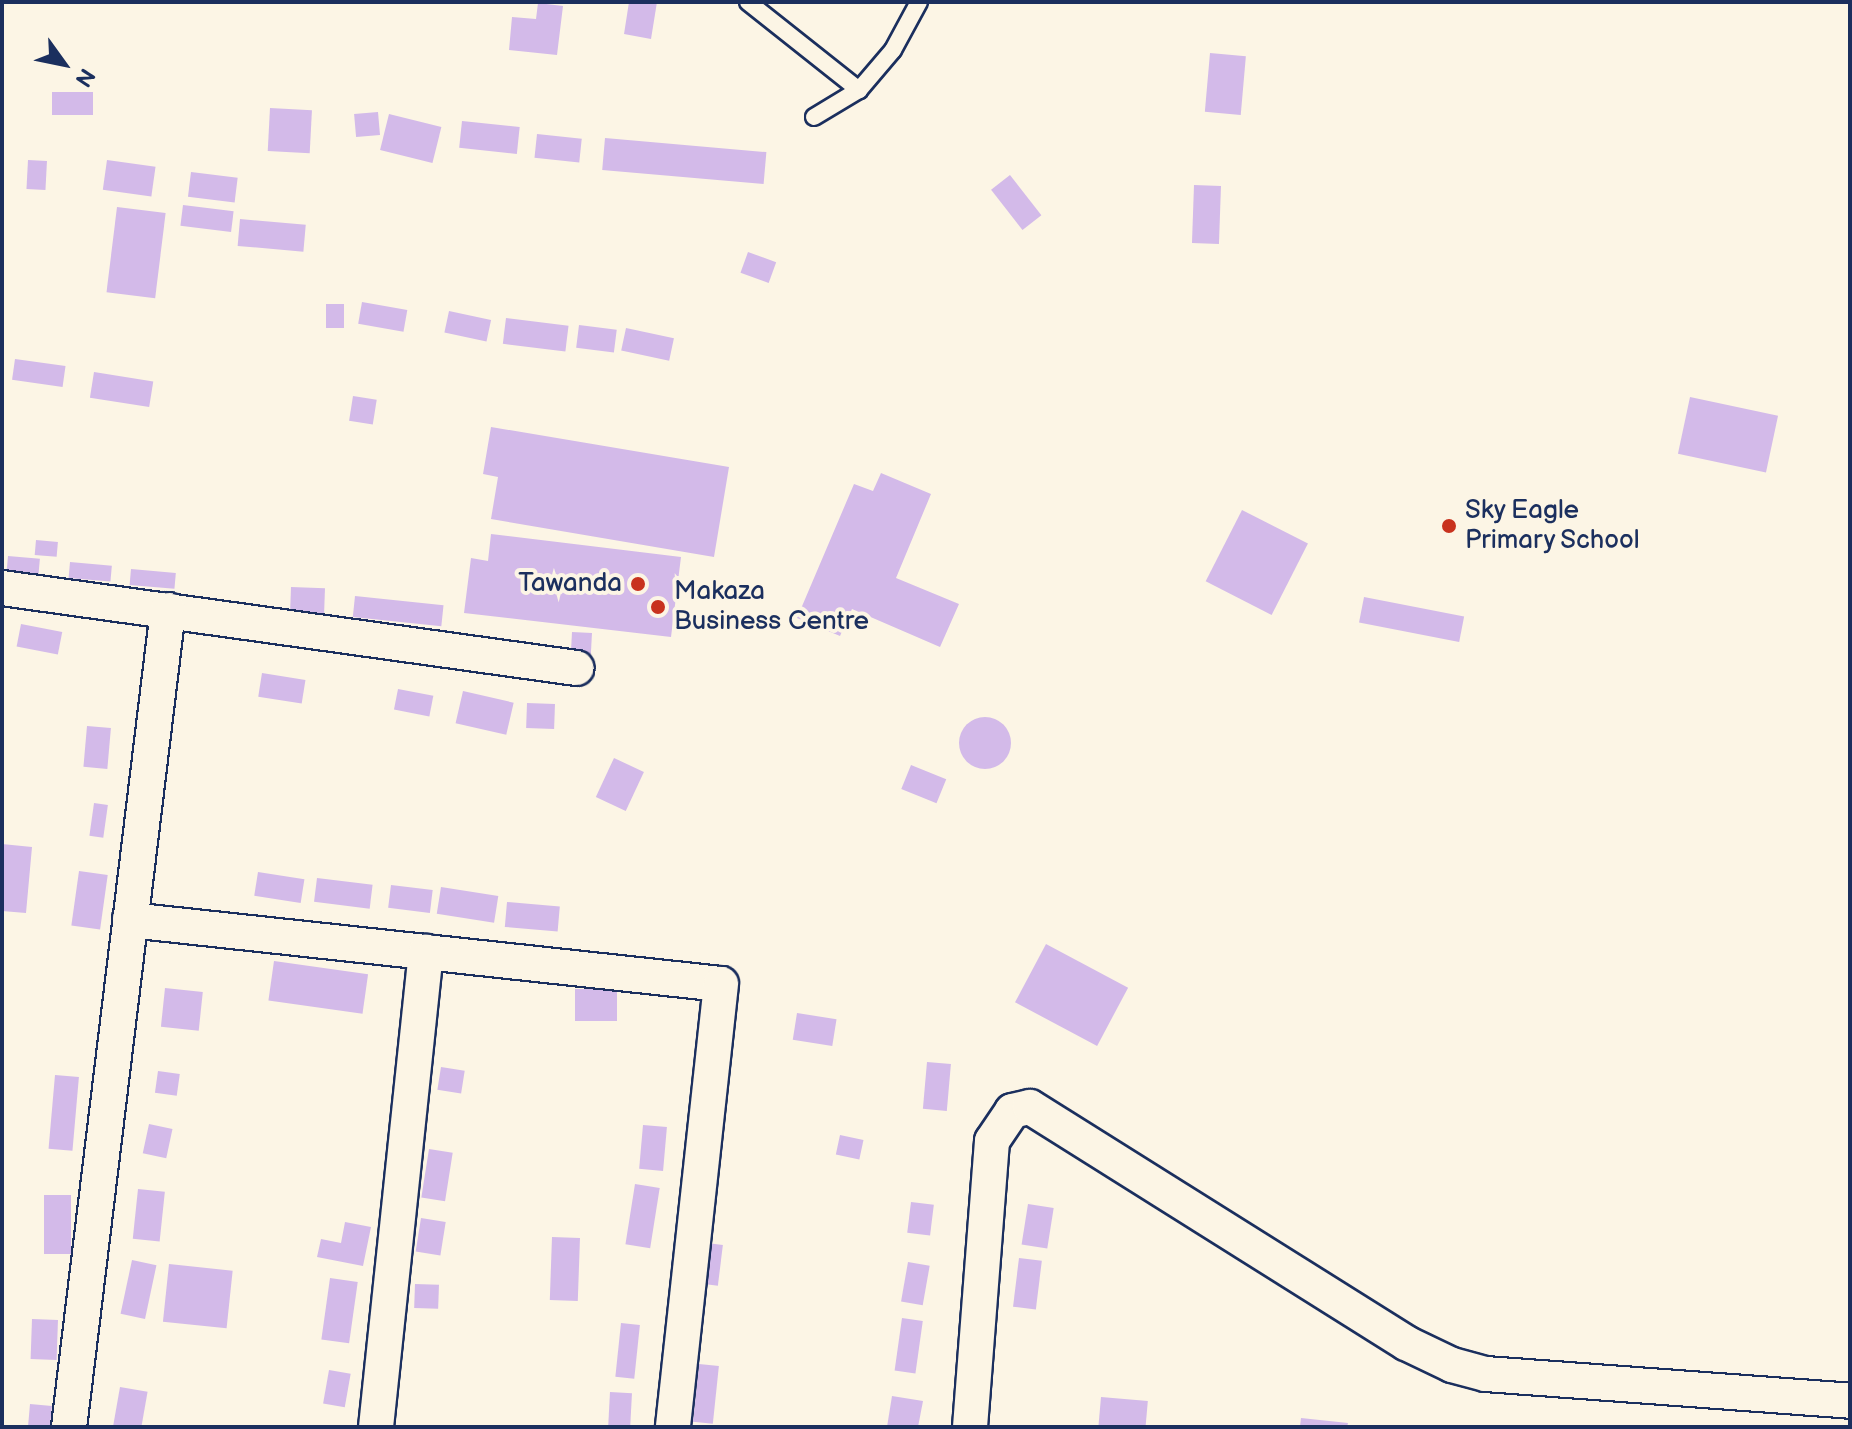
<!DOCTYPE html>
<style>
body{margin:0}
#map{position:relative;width:1852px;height:1429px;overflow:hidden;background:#fcf5e5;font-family:"Balsamiq Sans",sans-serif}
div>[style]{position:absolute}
.building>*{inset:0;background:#d3bae9;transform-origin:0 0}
.round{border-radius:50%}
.roads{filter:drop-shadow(2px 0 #1b2f5e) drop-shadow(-2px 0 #1b2f5e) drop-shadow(0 2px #1b2f5e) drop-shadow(0 -2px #1b2f5e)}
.lane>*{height:16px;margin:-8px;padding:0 8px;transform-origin:8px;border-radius:8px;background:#fcf5e5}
.street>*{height:34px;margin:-17px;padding:0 17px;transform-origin:17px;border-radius:17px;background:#fcf5e5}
.dots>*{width:22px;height:22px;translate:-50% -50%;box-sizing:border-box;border:4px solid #fcf5e5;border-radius:50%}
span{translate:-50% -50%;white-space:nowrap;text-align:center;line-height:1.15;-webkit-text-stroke:8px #fcf5e5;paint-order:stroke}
.poi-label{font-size:26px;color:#1b2f5e}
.left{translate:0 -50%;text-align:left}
.right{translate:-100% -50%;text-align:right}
.frame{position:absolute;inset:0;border:4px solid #1b2f5e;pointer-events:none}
.north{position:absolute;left:24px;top:24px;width:80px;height:80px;-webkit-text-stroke:6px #fcf5e5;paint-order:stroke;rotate:123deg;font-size:22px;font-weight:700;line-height:32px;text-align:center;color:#1b2f5e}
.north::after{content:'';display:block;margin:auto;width:28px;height:36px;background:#1b2f5e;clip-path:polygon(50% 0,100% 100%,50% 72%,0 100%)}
</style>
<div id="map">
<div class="building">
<div style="clip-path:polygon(629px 2px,657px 2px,651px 39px,624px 34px)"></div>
<div style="clip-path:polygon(538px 3px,563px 6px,557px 55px,509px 50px,512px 17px,536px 19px)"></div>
<div style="left:1210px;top:53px;width:36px;height:59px;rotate:5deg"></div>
<div style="left:93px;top:92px;width:23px;height:41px;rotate:90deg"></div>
<div style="left:270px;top:108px;width:42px;height:43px;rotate:3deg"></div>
<div style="left:378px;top:112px;width:23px;height:24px;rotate:85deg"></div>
<div style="left:389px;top:114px;width:54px;height:37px;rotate:14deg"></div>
<div style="left:462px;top:121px;width:58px;height:27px;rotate:6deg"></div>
<div style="left:537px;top:134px;width:45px;height:24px;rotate:6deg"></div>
<div style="left:605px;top:138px;width:162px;height:32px;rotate:5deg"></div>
<div style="left:28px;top:160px;width:19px;height:29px;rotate:3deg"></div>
<div style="left:107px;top:160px;width:49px;height:30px;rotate:8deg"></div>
<div style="left:191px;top:172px;width:47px;height:25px;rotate:7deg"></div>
<div style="left:1010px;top:175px;width:51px;height:24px;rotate:52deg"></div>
<div style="left:1194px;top:185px;width:27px;height:58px;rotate:2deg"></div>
<div style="left:183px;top:205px;width:51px;height:21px;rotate:7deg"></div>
<div style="left:117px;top:207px;width:49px;height:86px;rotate:7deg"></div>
<div style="left:240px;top:219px;width:66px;height:27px;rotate:5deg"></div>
<div style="left:748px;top:252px;width:30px;height:22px;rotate:20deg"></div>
<div style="left:362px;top:302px;width:46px;height:22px;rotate:10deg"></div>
<div style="left:326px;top:304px;width:18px;height:24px"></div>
<div style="left:449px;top:311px;width:43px;height:22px;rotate:12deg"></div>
<div style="left:506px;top:318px;width:63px;height:26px;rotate:7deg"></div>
<div style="left:579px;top:325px;width:38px;height:23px;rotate:7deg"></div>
<div style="left:626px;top:328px;width:49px;height:23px;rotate:12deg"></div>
<div style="left:15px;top:359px;width:51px;height:21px;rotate:8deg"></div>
<div style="left:94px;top:372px;width:60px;height:26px;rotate:9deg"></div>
<div style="left:353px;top:396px;width:24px;height:25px;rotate:9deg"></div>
<div style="left:1690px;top:397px;width:90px;height:58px;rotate:12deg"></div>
<div style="clip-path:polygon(491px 427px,729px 467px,714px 557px,491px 519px,498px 477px,483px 474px)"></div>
<div style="clip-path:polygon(881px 473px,931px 494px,896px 578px,959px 604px,940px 647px,852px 609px,840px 636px,797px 618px,854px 484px,873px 491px)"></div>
<div style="left:1242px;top:510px;width:74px;height:80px;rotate:27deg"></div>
<div style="clip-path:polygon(491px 534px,681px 557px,671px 637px,464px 613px,471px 558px,488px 561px)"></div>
<div style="left:36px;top:540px;width:22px;height:15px;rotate:5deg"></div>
<div style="left:8px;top:556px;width:32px;height:26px;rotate:5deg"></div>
<div style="left:70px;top:562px;width:42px;height:16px;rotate:5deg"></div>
<div style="left:131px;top:569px;width:45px;height:16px;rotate:5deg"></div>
<div style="left:291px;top:587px;width:34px;height:25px;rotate:2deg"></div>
<div style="left:355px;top:596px;width:89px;height:21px;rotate:6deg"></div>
<div style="left:1364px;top:597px;width:102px;height:26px;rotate:11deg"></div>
<div style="left:21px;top:624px;width:42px;height:23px;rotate:11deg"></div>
<div style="left:572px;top:632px;width:20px;height:23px;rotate:3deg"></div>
<div style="left:262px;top:673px;width:44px;height:24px;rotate:9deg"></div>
<div style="left:398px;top:689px;width:36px;height:21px;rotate:11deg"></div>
<div style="left:463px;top:691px;width:52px;height:33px;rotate:13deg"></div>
<div style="left:527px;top:703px;width:28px;height:25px;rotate:2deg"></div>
<div class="round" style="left:959px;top:717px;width:52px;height:52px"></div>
<div style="left:87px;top:726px;width:24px;height:41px;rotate:5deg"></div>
<div style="left:614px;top:758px;width:33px;height:43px;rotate:25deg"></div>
<div style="left:911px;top:765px;width:38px;height:26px;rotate:22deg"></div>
<div style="left:94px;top:803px;width:14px;height:33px;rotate:8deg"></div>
<div style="clip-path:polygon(2px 844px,32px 847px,26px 913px,2px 911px)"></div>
<div style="left:79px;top:871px;width:29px;height:55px;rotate:8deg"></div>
<div style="left:258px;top:872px;width:47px;height:24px;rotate:9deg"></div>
<div style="left:317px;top:878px;width:56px;height:24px;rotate:7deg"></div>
<div style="left:391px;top:885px;width:42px;height:23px;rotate:7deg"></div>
<div style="left:441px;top:887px;width:58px;height:27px;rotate:9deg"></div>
<div style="left:507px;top:902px;width:53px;height:25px;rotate:5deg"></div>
<div style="left:1046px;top:944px;width:93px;height:66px;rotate:28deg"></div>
<div style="left:274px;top:961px;width:95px;height:40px;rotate:8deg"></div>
<div style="left:165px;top:988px;width:38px;height:39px;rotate:6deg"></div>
<div style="left:617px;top:989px;width:32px;height:42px;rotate:90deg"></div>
<div style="left:797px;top:1013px;width:40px;height:27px;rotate:9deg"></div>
<div style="left:927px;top:1062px;width:24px;height:47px;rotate:5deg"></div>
<div style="left:441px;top:1067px;width:24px;height:23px;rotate:9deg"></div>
<div style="left:158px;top:1071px;width:22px;height:22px;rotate:8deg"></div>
<div style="left:55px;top:1075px;width:24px;height:74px;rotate:5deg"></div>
<div style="left:149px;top:1124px;width:24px;height:30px;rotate:12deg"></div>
<div style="left:643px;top:1125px;width:24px;height:44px;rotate:5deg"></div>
<div style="left:840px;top:1135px;width:24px;height:20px;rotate:12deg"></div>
<div style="left:429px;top:1149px;width:24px;height:49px;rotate:9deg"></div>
<div style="left:635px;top:1184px;width:25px;height:61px;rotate:9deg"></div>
<div style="left:138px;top:1189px;width:27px;height:50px;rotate:6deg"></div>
<div style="left:44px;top:1195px;width:27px;height:59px"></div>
<div style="left:911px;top:1202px;width:23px;height:31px;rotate:7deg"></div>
<div style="left:1028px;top:1204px;width:26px;height:41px;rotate:9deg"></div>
<div style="left:421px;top:1218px;width:25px;height:34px;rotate:9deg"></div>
<div style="clip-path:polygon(345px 1222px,371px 1227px,363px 1266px,317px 1257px,321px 1239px,341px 1243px)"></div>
<div style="left:552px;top:1237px;width:28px;height:63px;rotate:2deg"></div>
<div style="left:707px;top:1243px;width:16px;height:41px;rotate:7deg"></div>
<div style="left:1019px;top:1258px;width:23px;height:49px;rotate:7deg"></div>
<div style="left:132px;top:1260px;width:25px;height:55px;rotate:12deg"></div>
<div style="left:908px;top:1262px;width:22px;height:40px;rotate:10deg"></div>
<div style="left:169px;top:1264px;width:64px;height:58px;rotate:6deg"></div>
<div style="left:330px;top:1278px;width:28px;height:62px;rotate:8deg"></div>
<div style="left:415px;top:1284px;width:24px;height:24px;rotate:2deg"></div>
<div style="left:902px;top:1318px;width:21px;height:53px;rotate:8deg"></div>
<div style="left:32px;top:1319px;width:26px;height:40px;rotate:2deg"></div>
<div style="left:621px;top:1323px;width:19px;height:54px;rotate:6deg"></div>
<div style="left:699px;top:1364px;width:20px;height:58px;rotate:6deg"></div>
<div style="left:329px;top:1370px;width:22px;height:34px;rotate:10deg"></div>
<div style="left:120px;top:1387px;width:28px;height:40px;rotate:10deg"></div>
<div style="left:610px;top:1392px;width:22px;height:35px;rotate:3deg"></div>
<div style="clip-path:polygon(892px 1396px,923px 1401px,918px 1427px,887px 1427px)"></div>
<div style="left:1101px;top:1397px;width:47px;height:28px;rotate:5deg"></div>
<div style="left:30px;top:1404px;width:22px;height:23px;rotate:5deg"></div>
<div style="clip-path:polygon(1301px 1418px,1348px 1423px,1347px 1427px,1300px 1427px)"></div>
</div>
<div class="roads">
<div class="lane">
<div style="left:748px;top:2px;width:142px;rotate:38.4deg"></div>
<div style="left:814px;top:117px;width:52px;rotate:-31deg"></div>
<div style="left:859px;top:90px;width:52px;rotate:-49.6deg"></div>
<div style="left:893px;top:50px;width:55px;rotate:-61.6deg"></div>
</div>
<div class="street">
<div style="left:2px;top:588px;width:580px;rotate:7.93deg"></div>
<div style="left:130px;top:920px;width:594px;rotate:6.18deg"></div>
<div style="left:721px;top:984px;width:446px;rotate:96.2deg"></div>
<div style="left:69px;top:1427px;width:823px;rotate:-83.09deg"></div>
<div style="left:376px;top:1427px;width:478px;rotate:-84deg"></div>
<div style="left:970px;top:1427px;width:287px;rotate:-85.6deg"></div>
<div style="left:992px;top:1141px;width:36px;rotate:-56deg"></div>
<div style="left:1012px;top:1111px;width:18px;rotate:-13deg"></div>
<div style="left:1030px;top:1107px;width:444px;rotate:32.1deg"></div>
<div style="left:1406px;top:1343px;width:51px;rotate:25.6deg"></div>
<div style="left:1452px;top:1365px;width:35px;rotate:15deg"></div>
<div style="left:1486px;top:1374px;width:365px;rotate:4.2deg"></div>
</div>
</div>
<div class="dots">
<div style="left:1449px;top:526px;background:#c8321e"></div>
<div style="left:638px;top:584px;background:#c8321e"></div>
<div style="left:658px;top:607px;background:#c8321e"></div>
</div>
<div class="poi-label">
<span class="left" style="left:1465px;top:526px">Sky Eagle<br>Primary School</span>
<span class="right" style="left:622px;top:584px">Tawanda</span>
<span class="left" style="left:674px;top:607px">Makaza<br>Business Centre</span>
</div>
<div class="frame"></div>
<div class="north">N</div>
</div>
